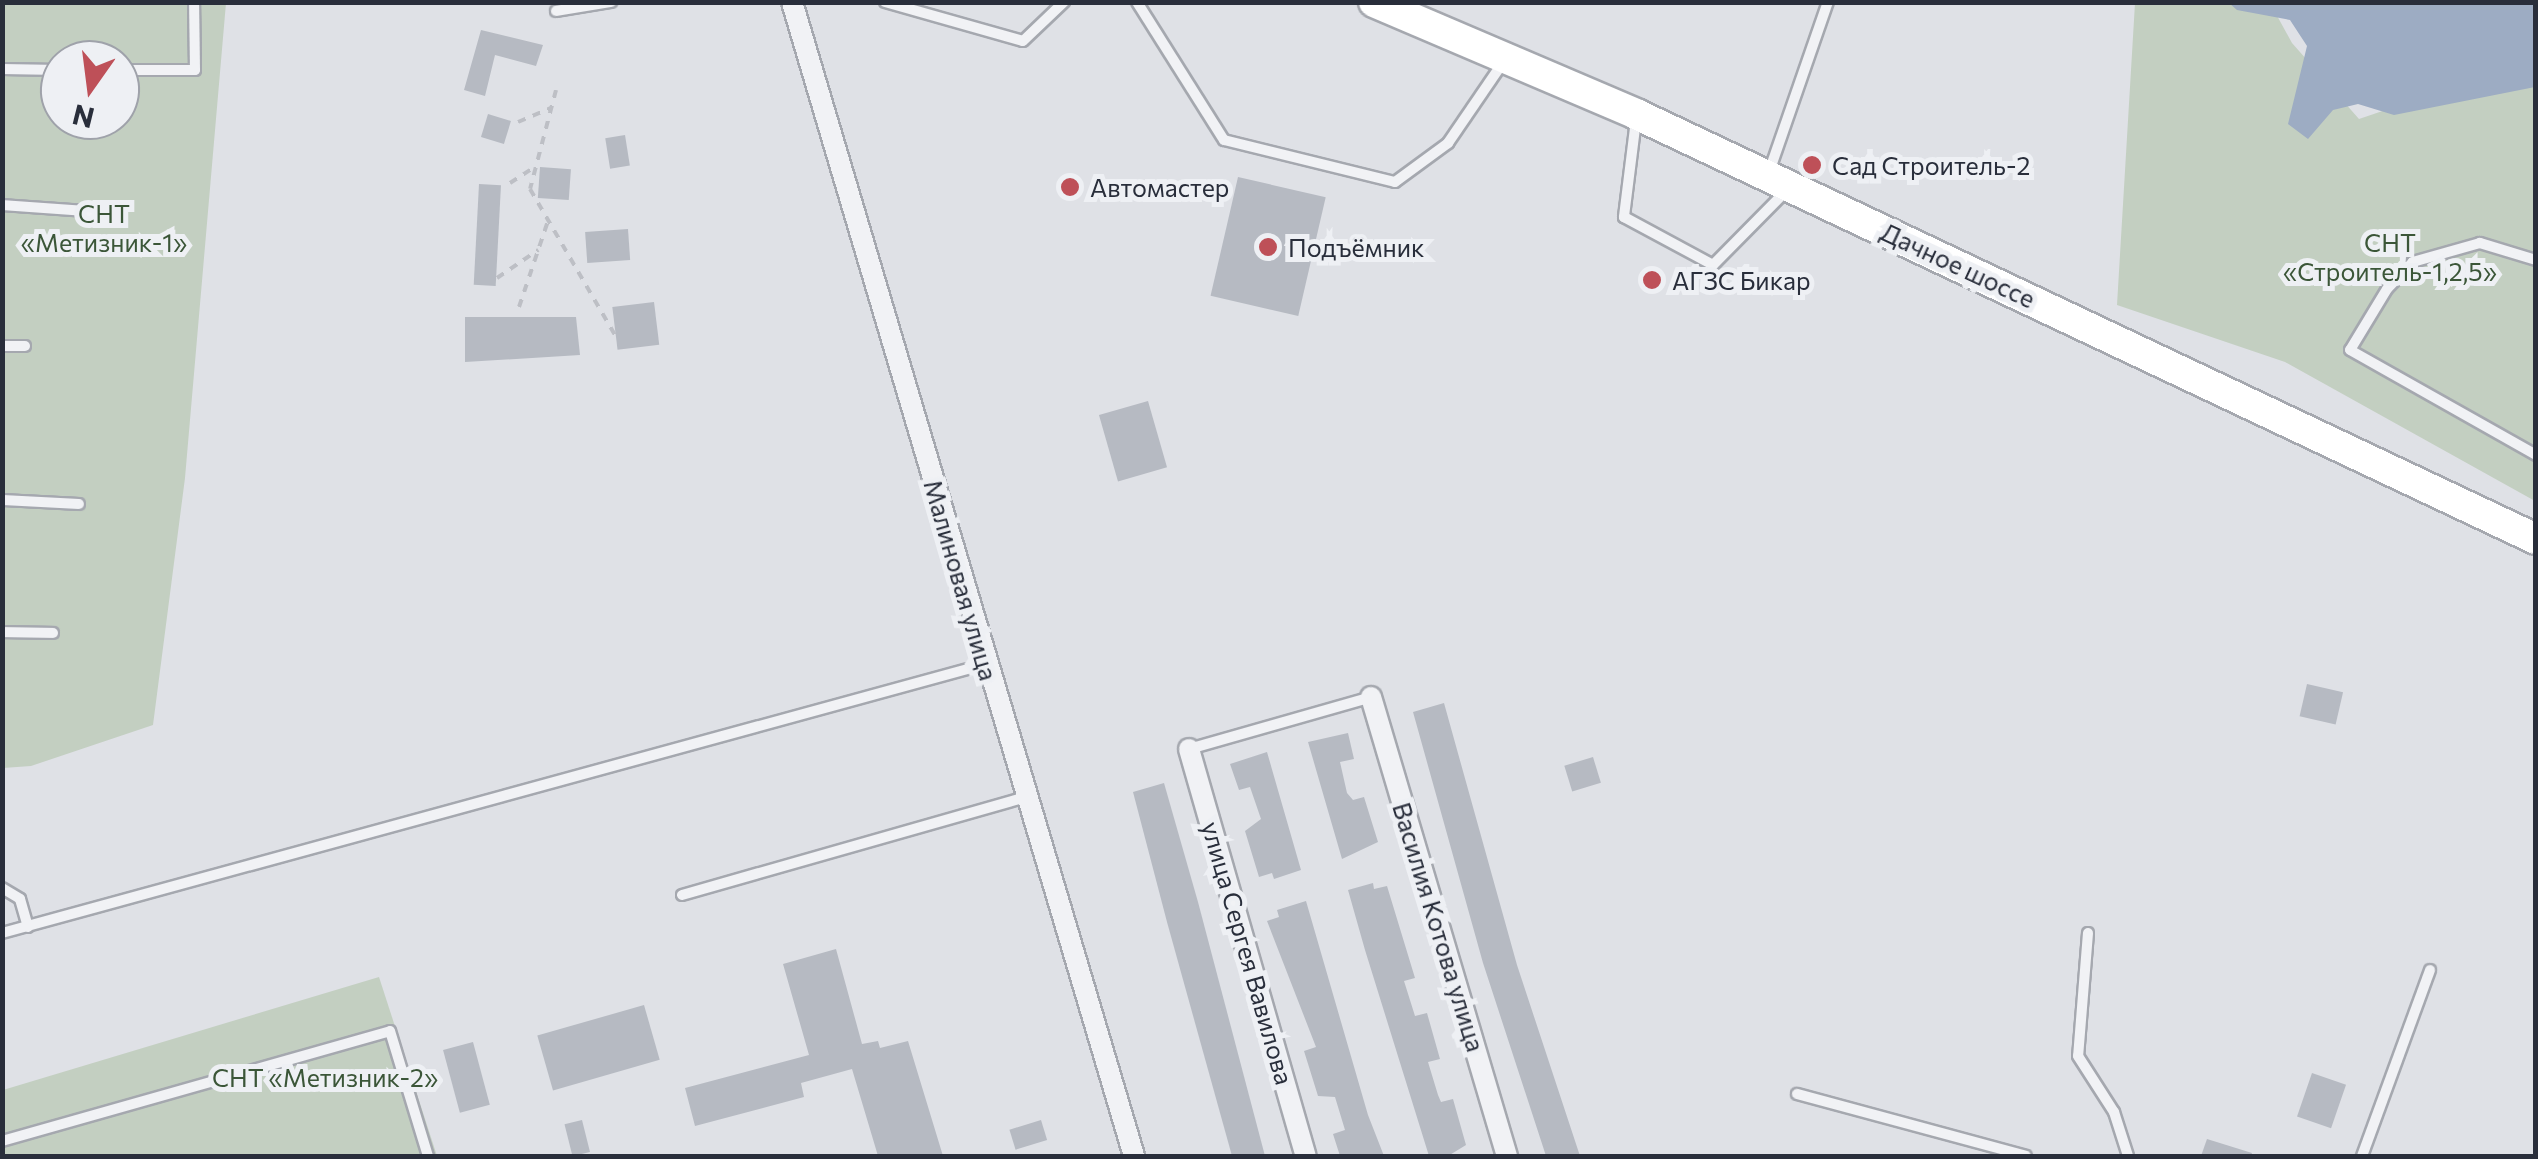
<!DOCTYPE html>
<meta charset="utf-8">
<style>
body{margin:0}
#map{position:relative;width:2538px;height:1159px;overflow:hidden;background:#dfe1e6;font-family:Commissioner,sans-serif}
div>[style]{position:absolute}
.green>*{inset:0;background:#c3cfc1}
.water>*{inset:0;background:#9dacc3}
.building>*{inset:0;background:#b6bac2;transform-origin:0 0}
.path>*{height:4px;margin-top:-2px;transform-origin:0;background:repeating-linear-gradient(90deg,#bdbfc5 0 8px,transparent 0 16px)}
.roads{filter:drop-shadow(2px 0 #a5a8af) drop-shadow(-2px 0 #a5a8af) drop-shadow(0 2px #a5a8af) drop-shadow(0 -2px #a5a8af)}
.service>*{height:10px;margin:-5px;padding:0 5px;transform-origin:5px;border-radius:5px;background:#f1f2f5}
.minor>*{height:20px;margin:-10px;padding:0 10px;transform-origin:10px;border-radius:10px;background:#f1f2f5}
.secondary>*{height:30px;margin:-15px;padding:0 15px;transform-origin:15px;border-radius:15px;background:#fff}
.dots>*{width:28px;height:28px;translate:-50% -50%;box-sizing:border-box;border:5px solid #eef0f4;border-radius:50%}
span{translate:-50% -50%;white-space:nowrap;text-align:center;line-height:1.15;-webkit-text-stroke:10px #eef0f4;paint-order:stroke}
.poi-label{font-size:25px;color:#292e3b}
.left{translate:0 -50%;text-align:left}
.park-label{font-size:25px;color:#3b5638}
.street-label{font-size:25px;color:#292e3b}
.frame{position:absolute;inset:0;border:5px solid #292e3b;pointer-events:none}
.north{position:absolute;left:40px;top:40px;width:100px;height:100px;box-sizing:border-box;background:#eef0f4;border:2px solid #9fa2aa;border-radius:50%;rotate:194deg;font-size:28px;font-weight:700;line-height:40px;text-align:center;color:#292e3b}
.north::after{content:'';display:block;margin:auto;width:35px;height:45px;background:#be5058;clip-path:polygon(50% 0,100% 100%,50% 72%,0 100%)}
</style>
<div id="map">
<div class="green">
<div style="clip-path:polygon(evenodd,3px 3px,226px 3px,185px 478px,153px 725px,31px 766px,3px 768px,3px 3px,60px 60px,120px 60px,120px 120px,60px 120px,60px 60px)"></div>
<div style="clip-path:polygon(2135px 3px,2270px 3px,2292px 43px,2359px 119px,2512px 67px,2535px 70px,2535px 501px,2285px 362px,2117px 305px)"></div>
<div style="clip-path:polygon(379px 977px,437px 1156px,3px 1156px,3px 1090px)"></div>
</div>
<div class="water">
<div style="clip-path:polygon(2229px 3px,2535px 3px,2535px 87px,2394px 115px,2358px 104px,2333px 110px,2308px 139px,2288px 124px,2307px 46px,2290px 20px,2237px 10px)"></div>
</div>
<div class="building">
<div style="clip-path:polygon(481px 30px,543px 45px,536px 66px,495px 55px,485px 96px,464px 90px)"></div>
<div style="left:488px;top:114px;width:24px;height:24px;rotate:17deg"></div>
<div style="left:625px;top:135px;width:31px;height:20px;rotate:81deg"></div>
<div style="left:540px;top:167px;width:31px;height:31px;rotate:4deg"></div>
<div style="left:1238px;top:177px;width:90px;height:122px;rotate:13deg"></div>
<div style="left:479px;top:184px;width:22px;height:101px;rotate:3deg"></div>
<div style="left:628px;top:229px;width:31px;height:43px;rotate:86deg"></div>
<div style="left:654px;top:302px;width:43px;height:42px;rotate:83deg"></div>
<div style="clip-path:polygon(465px 317px,576px 317px,580px 355px,465px 362px)"></div>
<div style="left:1148px;top:401px;width:69px;height:51px;rotate:74deg"></div>
<div style="left:2307px;top:684px;width:37px;height:33px;rotate:13deg"></div>
<div style="clip-path:polygon(1444px 703px,1517px 965px,1580px 1156px,1546px 1156px,1483px 963px,1413px 712px)"></div>
<div style="clip-path:polygon(1348px 733px,1354px 759px,1340px 762px,1347px 793px,1353px 800px,1364px 797px,1378px 842px,1342px 859px,1308px 742px)"></div>
<div style="clip-path:polygon(1267px 752px,1301px 870px,1274px 879px,1272px 873px,1259px 877px,1245px 831px,1261px 819px,1250px 787px,1239px 790px,1230px 764px)"></div>
<div style="left:1593px;top:757px;width:27px;height:30px;rotate:73deg"></div>
<div style="clip-path:polygon(1164px 783px,1198px 902px,1265px 1156px,1232px 1156px,1167px 922px,1133px 792px)"></div>
<div style="clip-path:polygon(1373px 883px,1374px 889px,1387px 886px,1415px 978px,1404px 981px,1415px 1016px,1427px 1013px,1440px 1059px,1428px 1062px,1438px 1095px,1441px 1102px,1453px 1099px,1466px 1145px,1448px 1156px,1429px 1156px,1365px 950px,1348px 890px)"></div>
<div style="clip-path:polygon(1306px 901px,1368px 1115px,1384px 1156px,1340px 1156px,1333px 1134px,1345px 1130px,1335px 1097px,1318px 1096px,1304px 1051px,1316px 1047px,1267px 921px,1279px 917px,1277px 910px)"></div>
<div style="clip-path:polygon(836px 949px,862px 1044px,878px 1041px,880px 1048px,908px 1041px,943px 1156px,878px 1156px,852px 1069px,801px 1083px,804px 1097px,695px 1126px,685px 1088px,809px 1055px,783px 964px)"></div>
<div style="left:644px;top:1005px;width:57px;height:111px;rotate:74deg"></div>
<div style="left:473px;top:1042px;width:65px;height:31px;rotate:75deg"></div>
<div style="left:2312px;top:1073px;width:36px;height:46px;rotate:19deg"></div>
<div style="left:582px;top:1120px;width:33px;height:18px;rotate:76deg"></div>
<div style="left:1041px;top:1120px;width:21px;height:33px;rotate:73deg"></div>
<div style="clip-path:polygon(2207px 1139px,2252px 1153px,2251px 1156px,2201px 1156px)"></div>
</div>
<div class="path">
<div style="left:556px;top:90px;width:102px;rotate:104.7deg"></div>
<div style="left:530px;top:189px;width:171px;rotate:59.8deg"></div>
<div style="left:518px;top:122px;width:36px;rotate:-23deg"></div>
<div style="left:510px;top:183px;width:31px;rotate:-33deg"></div>
<div style="left:497px;top:278px;width:50px;rotate:-34.3deg"></div>
<div style="left:519px;top:307px;width:91px;rotate:-71.4deg"></div>
</div>
<div class="roads">
<div class="service">
<div style="left:885px;top:2px;width:143px;rotate:15.8deg"></div>
<div style="left:1023px;top:41px;width:57px;rotate:-43.6deg"></div>
<div style="left:1137px;top:2px;width:163px;rotate:57.8deg"></div>
<div style="left:1224px;top:140px;width:176px;rotate:13.8deg"></div>
<div style="left:1395px;top:182px;width:66px;rotate:-36.3deg"></div>
<div style="left:1448px;top:143px;width:99px;rotate:-55.7deg"></div>
<div style="left:556px;top:11px;width:56px;rotate:-9.3deg"></div>
<div style="left:2px;top:69px;width:58px;rotate:1deg"></div>
<div style="left:120px;top:70px;width:75px"></div>
<div style="left:195px;top:70px;width:68px;rotate:-90.8deg"></div>
<div style="left:1636px;top:120px;width:98px;rotate:97.1deg"></div>
<div style="left:1624px;top:217px;width:101px;rotate:28.3deg"></div>
<div style="left:1713px;top:265px;width:104px;rotate:-45.4deg"></div>
<div style="left:1768px;top:175px;width:183px;rotate:-70.9deg"></div>
<div style="left:2px;top:205px;width:111px;rotate:4.1deg"></div>
<div style="left:2536px;top:260px;width:59px;rotate:-163.1deg"></div>
<div style="left:2480px;top:243px;width:70px;rotate:164.2deg"></div>
<div style="left:2413px;top:262px;width:37px;rotate:134deg"></div>
<div style="left:2387px;top:289px;width:71px;rotate:121.2deg"></div>
<div style="left:2350px;top:350px;width:214px;rotate:29.4deg"></div>
<div style="left:2px;top:346px;width:23px"></div>
<div style="left:2px;top:500px;width:77px;rotate:3deg"></div>
<div style="left:2px;top:632px;width:51px;rotate:1.1deg"></div>
<div style="left:1189px;top:749px;width:189px;rotate:-15.9deg"></div>
<div style="left:2px;top:888px;width:21px;rotate:31deg"></div>
<div style="left:20px;top:899px;width:29px;rotate:74deg"></div>
<div style="left:682px;top:895px;width:357px;rotate:-15.9deg"></div>
<div style="left:2px;top:933px;width:1020px;rotate:-15.29deg"></div>
<div style="left:2088px;top:933px;width:123px;rotate:94.6deg"></div>
<div style="left:2078px;top:1056px;width:67px;rotate:57.3deg"></div>
<div style="left:2114px;top:1112px;width:46px;rotate:72.3deg"></div>
<div style="left:1797px;top:1094px;width:237px;rotate:15.1deg"></div>
<div style="left:2px;top:1141px;width:403px;rotate:-15.8deg"></div>
<div style="left:390px;top:1031px;width:131px;rotate:73.1deg"></div>
<div style="left:2362px;top:1156px;width:198px;rotate:-69.9deg"></div>
</div>
<div class="minor">
<div style="left:792px;top:2px;width:1204px;rotate:73.49deg"></div>
<div style="left:1371px;top:697px;width:479px;rotate:73.5deg"></div>
<div style="left:1189px;top:749px;width:423px;rotate:74deg"></div>
</div>
<div class="secondary">
<div style="left:1374px;top:2px;width:285px;rotate:23.1deg"></div>
<div style="left:1636px;top:114px;width:995px;rotate:25.28deg"></div>
</div>
</div>
<div class="dots">
<div style="left:1812px;top:165px;background:#be5058"></div>
<div style="left:1070px;top:187px;background:#be5058"></div>
<div style="left:1268px;top:247px;background:#be5058"></div>
<div style="left:1652px;top:280px;background:#be5058"></div>
</div>
<div class="poi-label">
<span class="left" style="left:1832px;top:165px">Сад Строитель-2</span>
<span class="left" style="left:1090px;top:187px">Автомастер</span>
<span class="left" style="left:1288px;top:247px">Подъёмник</span>
<span class="left" style="left:1672px;top:280px">АГЗС Бикар</span>
</div>
<div class="park-label">
<span style="left:104px;top:228px">СНТ<br>«Метизник-1»</span>
<span style="left:2390px;top:257px">СНТ<br>«Строитель-1,2,5»</span>
<span style="left:325px;top:1077px">СНТ «Метизник-2»</span>
</div>
<div class="street-label">
<span style="left:1958px;top:265px;rotate:25deg">Дачное шоссе</span>
<span style="left:961px;top:580px;rotate:74deg">Малиновая улица</span>
<span style="left:1439px;top:927px;rotate:73deg">Василия Котова улица</span>
<span style="left:1248px;top:953px;rotate:74deg">улица Сергея Вавилова</span>
</div>
<div class="frame"></div>
<div class="north">N</div>
</div>
